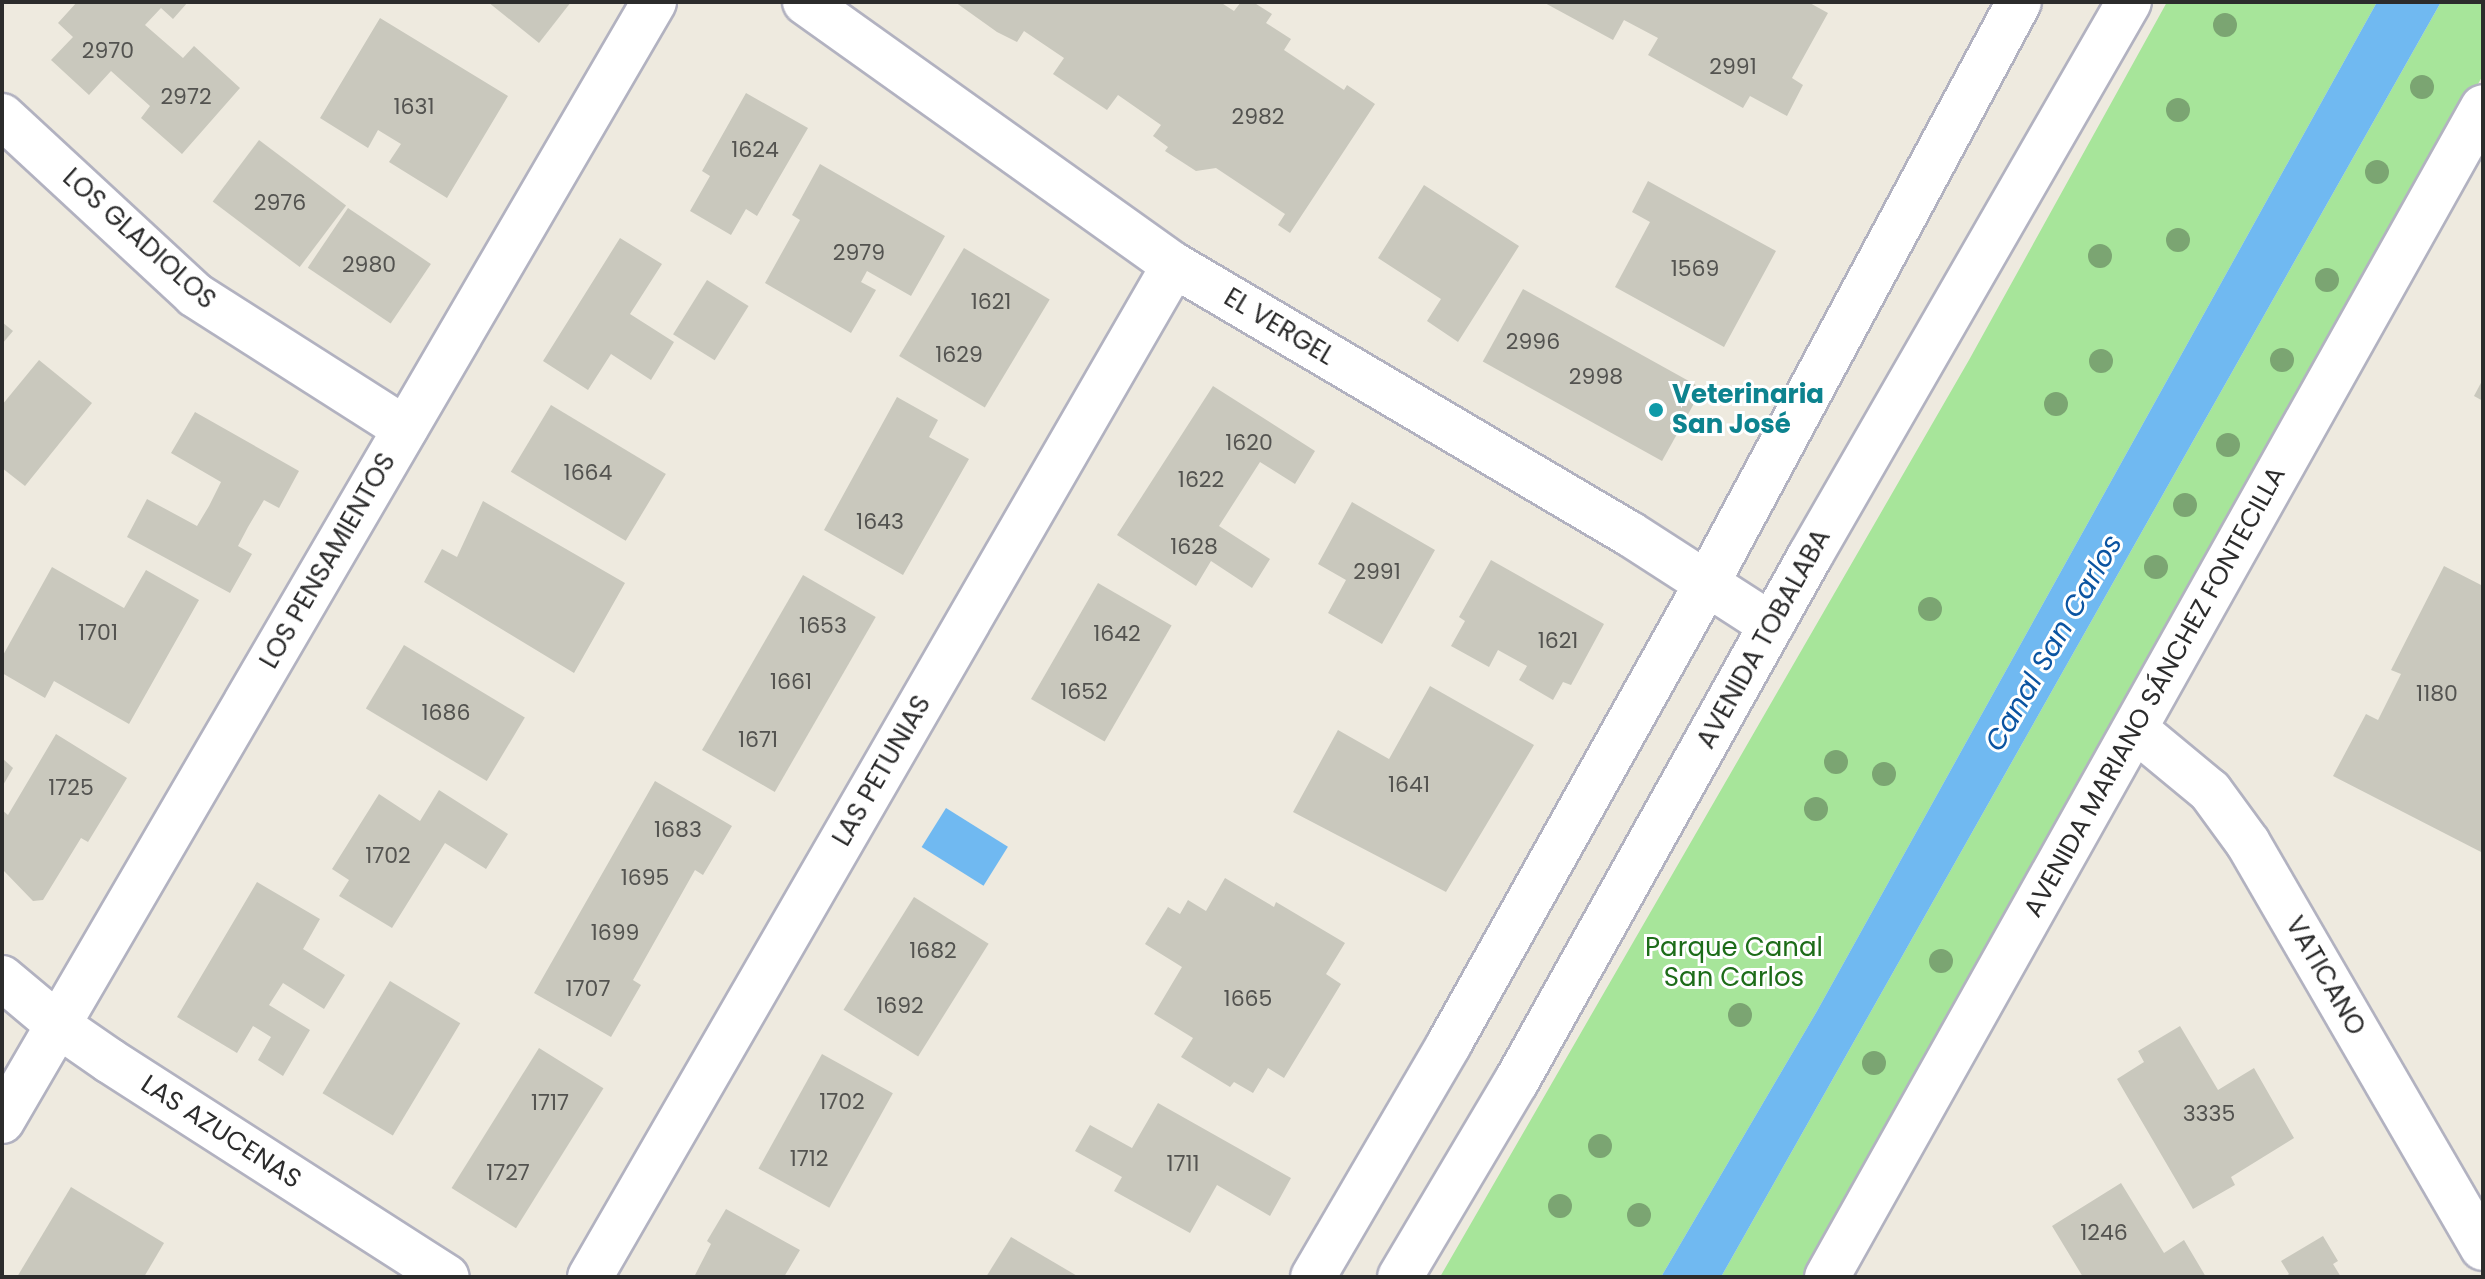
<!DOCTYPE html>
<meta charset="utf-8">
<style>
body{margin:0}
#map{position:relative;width:2485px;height:1279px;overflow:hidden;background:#eeeadf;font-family:Poppins,sans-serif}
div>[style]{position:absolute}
.green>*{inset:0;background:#a7e59a}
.water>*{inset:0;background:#70b9f1;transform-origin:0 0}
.building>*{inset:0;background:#c9c8bd;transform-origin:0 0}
.roads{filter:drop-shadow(2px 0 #b2b2c0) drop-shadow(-2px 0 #b2b2c0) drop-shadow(0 2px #b2b2c0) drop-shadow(0 -2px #b2b2c0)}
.street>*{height:44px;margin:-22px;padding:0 22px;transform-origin:22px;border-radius:22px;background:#fff}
.secondary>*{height:44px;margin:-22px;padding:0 22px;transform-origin:22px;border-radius:22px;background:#fff}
.trees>*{width:24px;height:24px;margin:-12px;border-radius:50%;background:#7ba572}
.dots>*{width:22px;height:22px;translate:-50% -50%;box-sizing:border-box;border:4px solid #fff;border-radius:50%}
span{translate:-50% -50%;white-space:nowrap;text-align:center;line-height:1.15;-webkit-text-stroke:6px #fff;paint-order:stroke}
.number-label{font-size:22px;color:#535350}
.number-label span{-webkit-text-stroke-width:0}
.street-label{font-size:26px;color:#2c2c2c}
.culture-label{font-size:26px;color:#0d838f;font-weight:700}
.left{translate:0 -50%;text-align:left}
.park-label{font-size:26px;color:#1d6c19}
.water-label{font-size:28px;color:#0b54a1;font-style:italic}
.frame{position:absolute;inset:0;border:4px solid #2c2c2c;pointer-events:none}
</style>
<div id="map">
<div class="green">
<div style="clip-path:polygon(2167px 2px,2377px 2px,1817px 1011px,1661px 1277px,1440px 1277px,1969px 360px)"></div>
<div style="clip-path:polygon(2441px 2px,2483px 2px,2483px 75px,2130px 713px,1803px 1277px,1721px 1277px)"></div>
</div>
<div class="water">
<div style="clip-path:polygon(2377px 2px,2441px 2px,1721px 1277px,1661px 1277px,1817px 1011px)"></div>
<div style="left:946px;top:808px;width:73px;height:46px;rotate:32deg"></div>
</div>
<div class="building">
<div style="clip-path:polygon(77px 2px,188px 2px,173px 19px,161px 8px,145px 25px,183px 58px,194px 46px,240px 88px,182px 154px,141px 118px,150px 106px,111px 71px,89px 95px,51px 60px,73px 37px,58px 23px)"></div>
<div style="clip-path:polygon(488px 2px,571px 2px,539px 43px)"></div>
<div style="clip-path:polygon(955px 2px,1220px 2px,1234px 11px,1241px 2px,1253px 2px,1272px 14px,1266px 23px,1291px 39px,1284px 50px,1344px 90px,1347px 85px,1375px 104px,1290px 233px,1278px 225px,1285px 214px,1216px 168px,1196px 171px,1165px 151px,1168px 147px,1153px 136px,1161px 125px,1118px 95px,1107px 110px,1053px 74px,1064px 58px,1024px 31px,1017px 42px,997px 32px)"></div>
<div style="clip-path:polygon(1543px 2px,1808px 2px,1828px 13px,1792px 78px,1803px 85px,1787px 116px,1750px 96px,1743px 108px,1648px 55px,1658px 38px,1624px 20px,1613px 40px)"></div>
<div style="clip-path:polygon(380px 18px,508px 96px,447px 198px,389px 162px,401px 144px,378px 130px,368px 148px,320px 118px)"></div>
<div style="clip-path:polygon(746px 93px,808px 128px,757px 216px,746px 209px,731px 235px,690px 211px,710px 176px,702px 171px)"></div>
<div style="left:259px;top:140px;width:109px;height:77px;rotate:37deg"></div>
<div style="clip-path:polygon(820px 164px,945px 236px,911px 296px,867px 271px,861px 282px,876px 290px,851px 333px,765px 283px,800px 220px,792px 215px)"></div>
<div style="clip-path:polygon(1648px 181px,1776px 251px,1724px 347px,1615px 287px,1650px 222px,1632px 212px)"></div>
<div style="clip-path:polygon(1424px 185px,1519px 246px,1458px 342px,1427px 321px,1441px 299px,1378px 258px)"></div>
<div style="left:348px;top:208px;width:100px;height:72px;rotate:34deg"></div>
<div style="clip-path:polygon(620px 238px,662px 264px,630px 314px,674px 342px,651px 380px,611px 354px,588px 390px,543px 361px)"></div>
<div style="left:964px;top:248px;width:100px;height:126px;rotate:31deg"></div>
<div style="left:707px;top:280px;width:49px;height:64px;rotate:32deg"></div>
<div style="left:1523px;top:289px;width:205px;height:83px;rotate:29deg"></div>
<div style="clip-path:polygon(2px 322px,13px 331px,2px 344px)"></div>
<div style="clip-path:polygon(39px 360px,92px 403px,25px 486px,2px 468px,2px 405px)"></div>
<div style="clip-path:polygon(2483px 379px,2483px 401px,2474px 396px)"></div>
<div style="clip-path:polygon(1213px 386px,1315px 451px,1295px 484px,1260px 462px,1219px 526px,1270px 559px,1252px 588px,1211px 561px,1196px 586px,1117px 535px)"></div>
<div style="clip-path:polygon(897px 397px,938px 420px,929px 437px,969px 459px,903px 575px,824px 530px)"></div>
<div style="left:551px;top:405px;width:134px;height:78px;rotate:31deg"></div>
<div style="clip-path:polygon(195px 412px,299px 471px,279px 508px,264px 500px,248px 527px,238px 546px,252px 554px,230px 593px,127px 537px,147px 499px,197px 526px,209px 506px,221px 482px,171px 453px)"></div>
<div style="clip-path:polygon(483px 501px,625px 583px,574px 673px,424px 582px,442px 549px,457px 557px)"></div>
<div style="clip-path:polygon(1352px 502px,1435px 550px,1382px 644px,1328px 613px,1346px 580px,1318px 564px)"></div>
<div style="clip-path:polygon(1491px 560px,1604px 624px,1571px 685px,1563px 682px,1553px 700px,1519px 680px,1527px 666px,1498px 650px,1489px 667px,1451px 646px,1465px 621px,1459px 617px)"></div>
<div style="clip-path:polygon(2444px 566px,2483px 586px,2483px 853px,2333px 776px,2366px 714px,2378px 720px,2401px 674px,2391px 670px)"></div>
<div style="clip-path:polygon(52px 567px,124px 608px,146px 570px,199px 600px,129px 724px,54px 681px,45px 698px,2px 673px,2px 657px)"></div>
<div style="left:803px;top:575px;width:84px;height:202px;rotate:30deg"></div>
<div style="left:1098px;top:583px;width:85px;height:134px;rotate:30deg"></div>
<div style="left:404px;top:645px;width:141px;height:74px;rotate:31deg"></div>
<div style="clip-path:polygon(1430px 686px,1534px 745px,1446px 892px,1293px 812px,1338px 730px,1389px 759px)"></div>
<div style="clip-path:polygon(56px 734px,127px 778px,88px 842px,81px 838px,43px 900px,33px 901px,2px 869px,2px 810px,8px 815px)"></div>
<div style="clip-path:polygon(2px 758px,13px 768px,2px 787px)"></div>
<div style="clip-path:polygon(655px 781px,732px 826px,703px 875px,695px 870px,633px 980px,641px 985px,611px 1037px,534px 993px)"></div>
<div style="clip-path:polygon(439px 790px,508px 834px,486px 869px,445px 843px,392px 928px,339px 896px,349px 880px,332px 869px,379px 794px,420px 821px)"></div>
<div style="clip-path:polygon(1225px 878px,1274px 907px,1276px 902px,1345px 943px,1326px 974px,1341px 984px,1284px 1078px,1268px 1068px,1253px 1093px,1234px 1082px,1230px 1087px,1181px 1057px,1193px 1038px,1154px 1014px,1182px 967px,1145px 944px,1168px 907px,1180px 914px,1188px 900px,1206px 911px)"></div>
<div style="clip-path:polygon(257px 882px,320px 919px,303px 949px,345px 975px,324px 1009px,283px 983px,269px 1005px,310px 1030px,283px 1076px,258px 1060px,271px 1037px,253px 1026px,237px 1053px,177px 1017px)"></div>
<div style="left:914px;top:897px;width:88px;height:133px;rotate:32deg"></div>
<div style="left:390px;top:981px;width:82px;height:131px;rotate:31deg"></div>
<div style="clip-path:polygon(2180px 1026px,2218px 1090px,2254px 1068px,2294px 1138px,2231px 1177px,2235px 1185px,2193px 1209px,2117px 1079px,2144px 1062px,2138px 1051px)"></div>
<div style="left:539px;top:1048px;width:76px;height:165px;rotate:32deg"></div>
<div style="left:822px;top:1054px;width:81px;height:131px;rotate:29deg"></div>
<div style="clip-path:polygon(1158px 1103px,1291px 1178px,1270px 1216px,1217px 1185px,1190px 1233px,1114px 1191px,1122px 1177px,1075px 1151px,1090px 1125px,1132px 1148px)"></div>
<div style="clip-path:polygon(2121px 1183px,2164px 1253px,2184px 1240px,2206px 1277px,2083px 1277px,2052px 1226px)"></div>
<div style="clip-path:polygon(71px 1187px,164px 1243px,144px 1277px,17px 1277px)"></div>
<div style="clip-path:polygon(726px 1209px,800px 1250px,784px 1277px,694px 1277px,711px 1244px,707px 1241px)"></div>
<div style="clip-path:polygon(2323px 1236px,2338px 1261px,2333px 1264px,2341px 1277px,2285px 1277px,2289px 1274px,2281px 1261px)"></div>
<div style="clip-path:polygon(1011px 1237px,1079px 1277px,986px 1277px)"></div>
</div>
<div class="roads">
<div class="street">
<div style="left:805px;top:2px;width:453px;rotate:35.5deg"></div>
<div style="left:1174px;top:265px;width:529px;rotate:30.54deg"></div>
<div style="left:1630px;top:534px;width:168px;rotate:32.8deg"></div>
<div style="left:2px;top:116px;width:263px;rotate:42.8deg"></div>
<div style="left:195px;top:295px;width:249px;rotate:32.5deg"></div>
<div style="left:2135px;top:729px;width:97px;rotate:39.6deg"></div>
<div style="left:2210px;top:791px;width:64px;rotate:53.8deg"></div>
<div style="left:2248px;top:843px;width:468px;rotate:59.9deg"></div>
<div style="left:2px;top:978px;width:73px;rotate:40deg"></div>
<div style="left:58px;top:1025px;width:63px;rotate:34.7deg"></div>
<div style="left:110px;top:1061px;width:400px;rotate:32.7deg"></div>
<div style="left:2px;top:1121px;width:1295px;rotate:-59.77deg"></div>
<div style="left:590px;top:1277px;width:1168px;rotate:-60.01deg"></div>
</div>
<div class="secondary">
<div style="left:1313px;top:1277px;width:270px;rotate:-59.7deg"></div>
<div style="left:1449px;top:1044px;width:528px;rotate:-60.77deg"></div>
<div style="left:1707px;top:583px;width:659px;rotate:-61.76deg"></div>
<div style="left:1400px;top:1277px;width:227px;rotate:-59.3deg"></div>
<div style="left:1516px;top:1082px;width:603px;rotate:-60.8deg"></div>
<div style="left:1810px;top:556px;width:639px;rotate:-60.07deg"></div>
<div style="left:1827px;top:1277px;width:1341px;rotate:-60.72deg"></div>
</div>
</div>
<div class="trees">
<div style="left:2225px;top:25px"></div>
<div style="left:2422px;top:87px"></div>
<div style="left:2178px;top:110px"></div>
<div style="left:2377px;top:172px"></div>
<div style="left:2178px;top:240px"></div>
<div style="left:2100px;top:256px"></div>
<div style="left:2327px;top:280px"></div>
<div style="left:2282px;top:360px"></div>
<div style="left:2101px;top:361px"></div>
<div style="left:2056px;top:404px"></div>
<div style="left:2228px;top:445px"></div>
<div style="left:2185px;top:505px"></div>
<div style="left:2156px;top:567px"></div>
<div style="left:1930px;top:609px"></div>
<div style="left:1836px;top:762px"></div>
<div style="left:1884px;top:774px"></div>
<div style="left:1816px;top:809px"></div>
<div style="left:1941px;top:961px"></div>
<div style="left:1740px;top:1015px"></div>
<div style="left:1874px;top:1063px"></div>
<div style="left:1600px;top:1146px"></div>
<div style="left:1560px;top:1206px"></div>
<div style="left:1639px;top:1215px"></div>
</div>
<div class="dots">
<div style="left:1656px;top:410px;background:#0f9aa8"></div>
</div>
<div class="number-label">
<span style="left:108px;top:51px">2970</span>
<span style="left:1733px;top:67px">2991</span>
<span style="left:186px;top:97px">2972</span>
<span style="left:414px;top:107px">1631</span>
<span style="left:1258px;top:117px">2982</span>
<span style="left:755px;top:150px">1624</span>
<span style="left:280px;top:203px">2976</span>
<span style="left:859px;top:253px">2979</span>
<span style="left:369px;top:265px">2980</span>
<span style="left:1695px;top:269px">1569</span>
<span style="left:991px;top:302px">1621</span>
<span style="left:1533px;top:342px">2996</span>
<span style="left:959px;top:355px">1629</span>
<span style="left:1596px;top:377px">2998</span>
<span style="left:1249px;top:443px">1620</span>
<span style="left:588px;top:473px">1664</span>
<span style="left:1201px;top:480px">1622</span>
<span style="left:880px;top:522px">1643</span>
<span style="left:1194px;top:547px">1628</span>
<span style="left:1377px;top:572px">2991</span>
<span style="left:823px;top:626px">1653</span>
<span style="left:98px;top:633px">1701</span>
<span style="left:1117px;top:634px">1642</span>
<span style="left:1558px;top:641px">1621</span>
<span style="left:791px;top:682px">1661</span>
<span style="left:1084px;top:692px">1652</span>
<span style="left:2437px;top:694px">1180</span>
<span style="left:446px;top:713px">1686</span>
<span style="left:758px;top:740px">1671</span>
<span style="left:1409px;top:785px">1641</span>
<span style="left:71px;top:788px">1725</span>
<span style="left:678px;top:830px">1683</span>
<span style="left:388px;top:856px">1702</span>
<span style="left:645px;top:878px">1695</span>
<span style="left:615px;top:933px">1699</span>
<span style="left:933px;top:951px">1682</span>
<span style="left:588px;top:989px">1707</span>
<span style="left:1248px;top:999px">1665</span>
<span style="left:900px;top:1006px">1692</span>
<span style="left:842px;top:1102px">1702</span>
<span style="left:550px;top:1103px">1717</span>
<span style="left:2209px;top:1114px">3335</span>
<span style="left:809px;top:1159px">1712</span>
<span style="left:1183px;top:1164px">1711</span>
<span style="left:508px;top:1173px">1727</span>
<span style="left:2104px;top:1233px">1246</span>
</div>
<div class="street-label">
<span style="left:139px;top:239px;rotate:42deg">LOS GLADIOLOS</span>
<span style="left:1279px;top:327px;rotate:31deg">EL VERGEL</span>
<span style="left:328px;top:561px;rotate:-60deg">LOS PENSAMIENTOS</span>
<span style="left:1764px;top:639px;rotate:-61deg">AVENIDA TOBALABA</span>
<span style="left:2155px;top:692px;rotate:-61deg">AVENIDA MARIANO SÁNCHEZ FONTECILLA</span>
<span style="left:882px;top:771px;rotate:-60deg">LAS PETUNIAS</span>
<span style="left:2325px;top:976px;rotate:60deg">VATICANO</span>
<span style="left:221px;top:1132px;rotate:33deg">LAS AZUCENAS</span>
</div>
<div class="culture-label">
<span class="left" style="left:1672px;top:410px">Veterinaria<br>San José</span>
</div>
<div class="park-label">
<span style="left:1734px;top:963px">Parque Canal<br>San Carlos</span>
</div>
<div class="water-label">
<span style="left:2054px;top:643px;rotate:-60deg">Canal San Carlos</span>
</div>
<div class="frame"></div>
</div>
